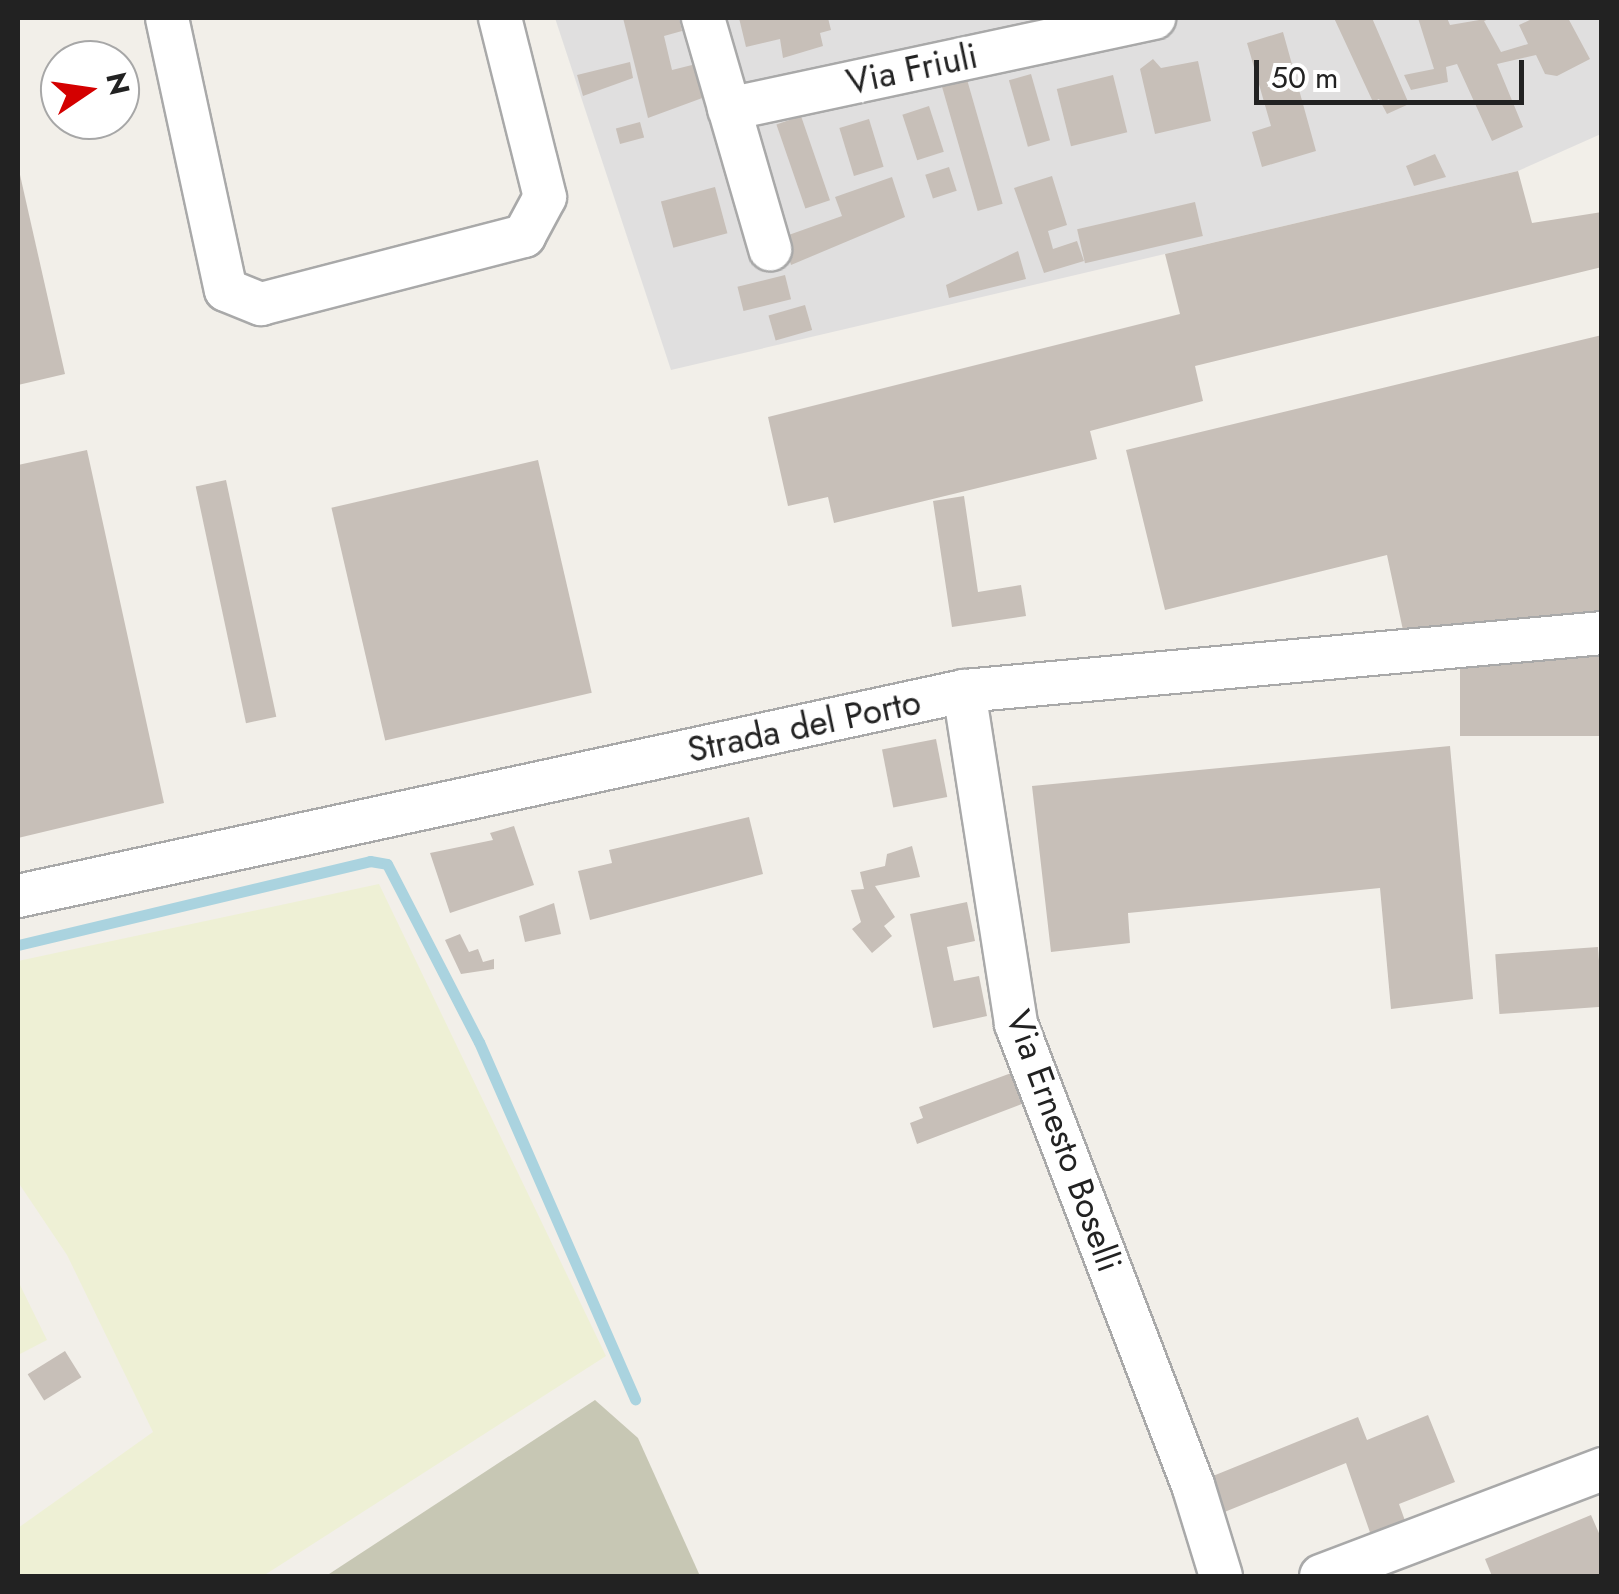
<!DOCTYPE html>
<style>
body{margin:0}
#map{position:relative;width:1619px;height:1594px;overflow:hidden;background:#f2efe9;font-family:Jost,sans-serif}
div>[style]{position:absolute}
.residential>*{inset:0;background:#e0dfdf}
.construction>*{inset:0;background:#c7c7b4}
.farmland>*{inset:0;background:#eef0d5}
.stream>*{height:11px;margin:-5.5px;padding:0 5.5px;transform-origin:5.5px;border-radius:5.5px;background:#aad3df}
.building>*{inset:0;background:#c7bfb8;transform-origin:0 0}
.roads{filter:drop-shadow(2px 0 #a9a9a9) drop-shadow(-2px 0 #a9a9a9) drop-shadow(0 2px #a9a9a9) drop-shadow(0 -2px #a9a9a9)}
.minor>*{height:42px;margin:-21px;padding:0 21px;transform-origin:21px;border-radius:21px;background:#fff}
span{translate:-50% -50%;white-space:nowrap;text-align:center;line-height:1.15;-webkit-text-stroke:8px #fff;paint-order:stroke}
.street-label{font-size:35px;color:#222}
.frame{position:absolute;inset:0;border:20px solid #222;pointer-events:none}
.north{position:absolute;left:40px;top:40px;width:100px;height:100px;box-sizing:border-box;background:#fff;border:2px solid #a7a7a7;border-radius:50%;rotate:77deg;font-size:28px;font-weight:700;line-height:40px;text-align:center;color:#222}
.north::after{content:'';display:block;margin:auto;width:35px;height:45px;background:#d40000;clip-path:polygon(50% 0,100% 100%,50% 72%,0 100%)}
.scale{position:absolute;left:1254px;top:60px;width:270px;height:45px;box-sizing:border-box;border:5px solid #222;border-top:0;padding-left:12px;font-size:30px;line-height:35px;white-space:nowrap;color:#222;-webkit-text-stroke:8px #fff;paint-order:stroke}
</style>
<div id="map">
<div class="residential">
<div style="clip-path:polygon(555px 18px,1601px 18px,1601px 134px,1518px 171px,671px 370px)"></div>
</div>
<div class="construction">
<div style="clip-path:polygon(595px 1400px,638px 1438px,700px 1576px,326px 1576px)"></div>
</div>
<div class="farmland">
<div style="clip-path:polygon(379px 884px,606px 1356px,263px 1576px,18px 1576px,18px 1528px,153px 1432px,67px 1255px,18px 1182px,18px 961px)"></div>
<div style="clip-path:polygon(18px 1281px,47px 1340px,18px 1355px)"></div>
</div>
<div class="stream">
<div style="left:18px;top:945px;width:362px;rotate:-13.4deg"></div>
<div style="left:370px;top:861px;width:17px;rotate:10deg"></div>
<div style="left:387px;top:864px;width:200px;rotate:62.7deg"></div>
<div style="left:479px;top:1042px;width:390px;rotate:66.4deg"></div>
</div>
<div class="building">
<div style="clip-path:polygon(623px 18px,679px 18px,682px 31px,664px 36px,672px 70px,696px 64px,705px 97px,648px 118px)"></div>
<div style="clip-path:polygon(739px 18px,828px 18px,831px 30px,820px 33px,823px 46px,783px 58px,780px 39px,746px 47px)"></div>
<div style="clip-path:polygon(1334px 18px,1372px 18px,1409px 104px,1387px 114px,1379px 99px,1373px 102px)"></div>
<div style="clip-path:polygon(1418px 18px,1447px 18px,1450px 25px,1491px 18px,1484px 21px,1501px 52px,1528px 44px,1519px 25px,1534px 18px,1568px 18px,1590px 59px,1557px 76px,1545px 74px,1536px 55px,1497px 64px,1523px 127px,1492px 141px,1457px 64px,1446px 67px,1448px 82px,1411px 90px,1404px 75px,1434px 69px)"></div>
<div style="clip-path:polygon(1283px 32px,1316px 151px,1262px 167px,1252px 132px,1271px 126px,1247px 43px)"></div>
<div style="clip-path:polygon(1153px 59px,1161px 68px,1198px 61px,1211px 121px,1155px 134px,1140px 69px)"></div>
<div style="clip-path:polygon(630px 62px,633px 78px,583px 96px,577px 75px)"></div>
<div style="left:1031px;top:74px;width:69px;height:23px;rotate:74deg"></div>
<div style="left:1113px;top:75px;width:59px;height:58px;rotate:76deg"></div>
<div style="left:966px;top:76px;width:133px;height:26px;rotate:74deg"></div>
<div style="left:929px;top:106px;width:48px;height:28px;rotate:72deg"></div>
<div style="left:801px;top:116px;width:89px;height:26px;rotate:71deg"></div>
<div style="left:869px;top:119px;width:50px;height:31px;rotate:73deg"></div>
<div style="left:640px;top:122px;width:16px;height:25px;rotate:75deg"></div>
<div style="clip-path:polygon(1435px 154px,1446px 177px,1414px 186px,1406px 166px)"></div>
<div style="clip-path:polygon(18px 166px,65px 374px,18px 385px)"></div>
<div style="left:949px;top:167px;width:25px;height:25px;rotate:72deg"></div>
<div style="clip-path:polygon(1518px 171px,1532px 223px,1602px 212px,1602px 267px,1195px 366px,1203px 401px,1090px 431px,1097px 459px,834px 523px,828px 497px,788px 506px,768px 417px,1180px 314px,1165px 254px)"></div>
<div style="clip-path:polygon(1052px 176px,1067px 225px,1048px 231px,1053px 249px,1077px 241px,1084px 261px,1044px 273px,1014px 188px)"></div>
<div style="clip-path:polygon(892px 177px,905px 217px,791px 265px,783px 237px,842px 216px,835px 197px)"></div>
<div style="left:715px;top:187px;width:48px;height:56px;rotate:75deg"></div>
<div style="left:1195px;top:202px;width:35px;height:121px;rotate:77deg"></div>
<div style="clip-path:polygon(1018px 251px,1026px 279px,949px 298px,946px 285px)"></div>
<div style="left:785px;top:275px;width:25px;height:49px;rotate:76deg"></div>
<div style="left:805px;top:305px;width:26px;height:38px;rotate:74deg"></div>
<div style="clip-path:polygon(1602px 335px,1602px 619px,1404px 635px,1387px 555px,1165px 610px,1126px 450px)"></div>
<div style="clip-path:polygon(87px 450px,164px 803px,18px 838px,18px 465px)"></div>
<div style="left:538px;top:460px;width:239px;height:212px;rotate:77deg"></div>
<div style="left:226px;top:480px;width:242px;height:31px;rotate:78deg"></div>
<div style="clip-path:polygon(964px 496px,978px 592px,1021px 585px,1026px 616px,952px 627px,933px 501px)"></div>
<div style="left:1602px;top:651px;width:85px;height:142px;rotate:90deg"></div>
<div style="left:936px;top:739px;width:59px;height:55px;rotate:79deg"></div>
<div style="clip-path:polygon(1450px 746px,1473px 999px,1391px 1009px,1380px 888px,1128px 913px,1130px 943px,1051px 952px,1032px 786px)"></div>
<div style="clip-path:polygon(749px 817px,763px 874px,590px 920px,578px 871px,612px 863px,609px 850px)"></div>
<div style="clip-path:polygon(514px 826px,534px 885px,450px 913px,430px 853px,493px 840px,490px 833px)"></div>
<div style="clip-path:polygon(912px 846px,920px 877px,875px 886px,895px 917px,884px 926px,892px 936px,872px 953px,852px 929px,861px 922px,851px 890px,864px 889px,860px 872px,885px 866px,887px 854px)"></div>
<div style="clip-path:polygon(967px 902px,975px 941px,947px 947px,954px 981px,979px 976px,987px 1016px,933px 1028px,910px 914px)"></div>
<div style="clip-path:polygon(554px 903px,561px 934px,525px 942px,519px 916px)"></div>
<div style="clip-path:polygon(460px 934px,469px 952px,478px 949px,483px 962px,494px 959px,494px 969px,461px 974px,445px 940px)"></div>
<div style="left:1598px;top:947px;width:60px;height:103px;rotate:86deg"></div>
<div style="clip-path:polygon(1014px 1072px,1027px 1102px,917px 1144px,910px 1123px,923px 1118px,919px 1107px)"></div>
<div style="left:65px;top:1351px;width:31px;height:44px;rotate:58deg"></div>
<div style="clip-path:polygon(1428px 1415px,1455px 1482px,1399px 1504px,1408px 1529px,1374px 1544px,1346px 1463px,1222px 1513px,1208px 1478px,1358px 1417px,1367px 1440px)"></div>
<div style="clip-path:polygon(1591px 1515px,1602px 1540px,1602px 1576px,1492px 1576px,1485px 1559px)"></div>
</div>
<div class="roads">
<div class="minor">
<div style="left:167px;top:18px;width:278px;rotate:77.8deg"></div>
<div style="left:226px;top:290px;width:38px;rotate:22deg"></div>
<div style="left:261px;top:304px;width:272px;rotate:-14.5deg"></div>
<div style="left:524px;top:236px;width:44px;rotate:-61.7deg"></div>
<div style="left:545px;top:197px;width:185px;rotate:-104.1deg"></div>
<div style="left:703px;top:18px;width:241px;rotate:73.8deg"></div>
<div style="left:729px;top:109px;width:435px;rotate:-12.1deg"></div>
<div style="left:964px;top:691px;width:337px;rotate:81.1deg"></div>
<div style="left:1016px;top:1024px;width:494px;rotate:69deg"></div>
<div style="left:1193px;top:1485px;width:95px;rotate:72.9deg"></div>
<div style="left:18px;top:896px;width:968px;rotate:-12.23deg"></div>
<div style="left:964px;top:691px;width:641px;rotate:-5.19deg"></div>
<div style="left:1321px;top:1576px;width:301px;rotate:-20.8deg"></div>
</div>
</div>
<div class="street-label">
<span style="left:912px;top:69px;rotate:-12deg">Via Friuli</span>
<span style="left:804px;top:726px;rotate:-12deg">Strada del Porto</span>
<span style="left:1064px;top:1141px;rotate:70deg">Via Ernesto Boselli</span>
</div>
<div class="frame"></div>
<div class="north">N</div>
<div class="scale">50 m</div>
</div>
